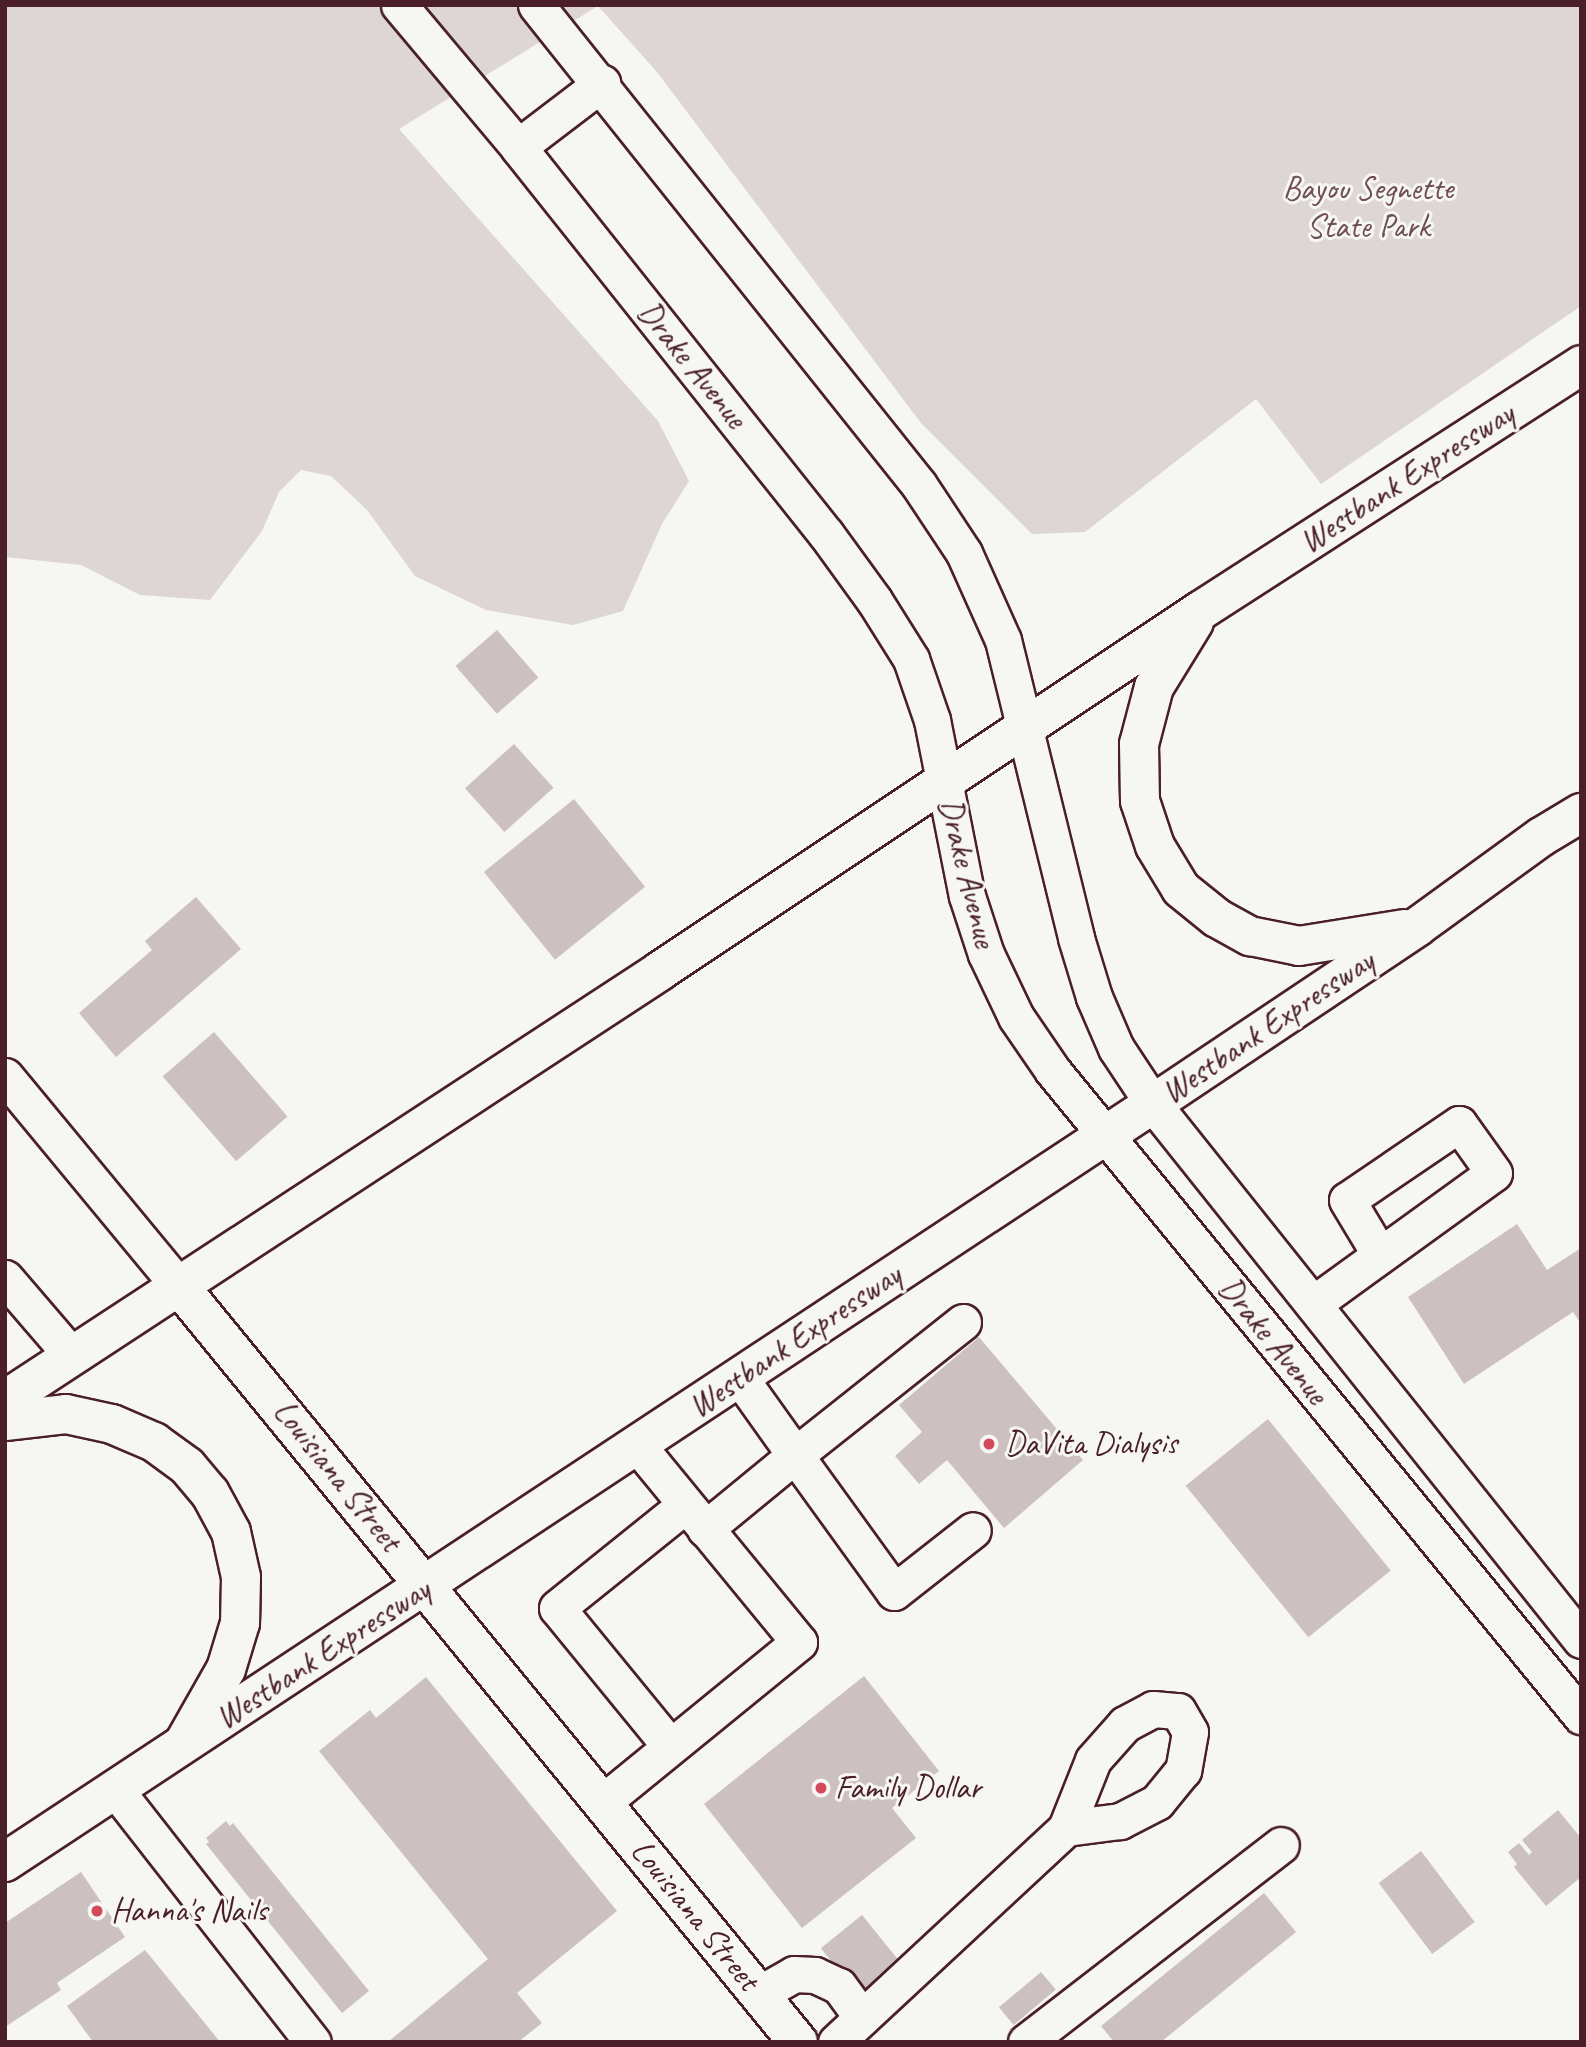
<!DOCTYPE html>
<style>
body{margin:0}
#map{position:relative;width:1586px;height:2047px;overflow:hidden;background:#f6f6f2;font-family:Caveat,sans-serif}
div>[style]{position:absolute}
.green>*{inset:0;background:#ddd6d5}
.building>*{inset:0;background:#ccc1c0;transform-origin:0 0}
.roads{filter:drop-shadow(2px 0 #4a1f2b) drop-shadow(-2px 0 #4a1f2b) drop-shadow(0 2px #4a1f2b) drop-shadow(0 -2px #4a1f2b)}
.minor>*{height:35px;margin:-17.5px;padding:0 17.5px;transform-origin:17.5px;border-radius:17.5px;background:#f6f6f2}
.major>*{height:38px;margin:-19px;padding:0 19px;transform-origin:19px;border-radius:19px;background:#f6f6f2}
.highway>*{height:38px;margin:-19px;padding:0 19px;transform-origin:19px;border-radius:19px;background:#f6f6f2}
.dots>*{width:19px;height:19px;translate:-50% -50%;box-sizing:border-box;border:4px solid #f6f6f2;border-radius:50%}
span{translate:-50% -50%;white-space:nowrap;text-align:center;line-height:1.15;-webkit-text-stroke:6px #f6f6f2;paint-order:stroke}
.park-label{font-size:33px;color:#6f4d56}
.street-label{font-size:33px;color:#4a1f2b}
.poi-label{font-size:33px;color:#4a1f2b}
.left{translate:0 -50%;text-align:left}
.frame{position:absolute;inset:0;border:7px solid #4a1f2b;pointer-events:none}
</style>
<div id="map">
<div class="green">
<div style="clip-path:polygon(5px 5px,1581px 5px,1581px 306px,1321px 484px,1256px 399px,1085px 532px,1032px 534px,921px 423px,657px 72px,598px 6px,399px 129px,658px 421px,689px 481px,662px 524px,623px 611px,573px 625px,486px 610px,415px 576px,367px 510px,331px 476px,301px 470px,279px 492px,262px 531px,210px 600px,140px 595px,81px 565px,5px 557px)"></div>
</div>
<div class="building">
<div style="left:497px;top:630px;width:63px;height:55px;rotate:49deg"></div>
<div style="left:514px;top:744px;width:59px;height:66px;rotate:48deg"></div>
<div style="left:574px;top:799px;width:113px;height:116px;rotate:51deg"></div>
<div style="clip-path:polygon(196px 897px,241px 949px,116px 1057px,79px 1013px,152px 950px,145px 941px)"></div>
<div style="left:214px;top:1032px;width:112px;height:68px;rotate:49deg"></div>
<div style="clip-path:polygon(1517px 1224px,1547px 1270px,1581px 1248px,1581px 1324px,1573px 1312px,1464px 1384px,1408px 1297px)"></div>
<div style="clip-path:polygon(979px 1337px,1083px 1460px,1004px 1528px,947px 1460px,919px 1484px,895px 1456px,922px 1432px,899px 1405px)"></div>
<div style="left:1268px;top:1419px;width:195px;height:106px;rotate:51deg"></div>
<div style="clip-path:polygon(864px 1676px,939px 1771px,892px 1808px,916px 1838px,802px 1928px,704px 1804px)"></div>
<div style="clip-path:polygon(426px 1677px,617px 1911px,517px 1993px,542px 2023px,518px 2042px,388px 2042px,488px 1959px,319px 1751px,370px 1710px,376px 1718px)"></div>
<div style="clip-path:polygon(1558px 1810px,1581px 1838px,1581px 1877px,1546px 1906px,1514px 1867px,1517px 1864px,1508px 1852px,1519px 1843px,1529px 1855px,1532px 1852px,1522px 1840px)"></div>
<div style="clip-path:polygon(226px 1821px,230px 1826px,233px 1823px,369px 1991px,342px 2013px,206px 1844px,209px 1842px,206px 1838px)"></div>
<div style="left:1421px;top:1851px;width:89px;height:53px;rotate:53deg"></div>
<div style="clip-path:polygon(81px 1872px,125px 1937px,57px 1983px,61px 1990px,5px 2027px,5px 1923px)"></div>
<div style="clip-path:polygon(1264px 1893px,1296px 1932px,1161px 2042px,1114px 2042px,1101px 2026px)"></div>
<div style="left:862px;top:1915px;width:63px;height:53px;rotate:51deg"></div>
<div style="clip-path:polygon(145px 1950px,208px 2027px,220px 2042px,93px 2042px,67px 2006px)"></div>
<div style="left:1041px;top:1972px;width:23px;height:55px;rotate:50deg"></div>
</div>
<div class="roads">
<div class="minor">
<div style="left:399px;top:5px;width:185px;rotate:50deg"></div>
<div style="left:518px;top:147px;width:495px;rotate:51.5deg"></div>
<div style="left:826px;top:534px;width:82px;rotate:54deg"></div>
<div style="left:874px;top:600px;width:70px;rotate:57.9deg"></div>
<div style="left:911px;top:659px;width:65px;rotate:71deg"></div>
<div style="left:932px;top:720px;width:179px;rotate:78.8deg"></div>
<div style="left:967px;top:896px;width:61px;rotate:71.9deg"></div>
<div style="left:986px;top:954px;width:70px;rotate:64.5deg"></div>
<div style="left:1016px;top:1017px;width:65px;rotate:55.6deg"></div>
<div style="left:1053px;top:1071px;width:834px;rotate:50.7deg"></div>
<div style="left:536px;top:5px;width:614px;rotate:51.41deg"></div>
<div style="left:919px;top:485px;width:82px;rotate:56.5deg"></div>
<div style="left:964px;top:553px;width:95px;rotate:65.9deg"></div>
<div style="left:1003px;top:640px;width:307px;rotate:76.2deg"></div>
<div style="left:1076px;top:938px;width:62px;rotate:73deg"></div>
<div style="left:1094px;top:997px;width:56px;rotate:66.7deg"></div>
<div style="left:1116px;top:1048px;width:67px;rotate:56.5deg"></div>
<div style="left:1153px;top:1104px;width:686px;rotate:51.39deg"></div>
<div style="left:518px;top:147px;width:106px;rotate:-37.3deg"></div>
<div style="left:5px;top:1076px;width:273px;rotate:50.4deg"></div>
<div style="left:5px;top:1278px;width:103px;rotate:49.3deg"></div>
<div style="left:1313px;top:1304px;width:223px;rotate:-35.9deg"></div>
<div style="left:1494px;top:1173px;width:60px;rotate:-125.5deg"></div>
<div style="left:1459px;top:1124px;width:135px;rotate:145.8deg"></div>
<div style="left:1347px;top:1200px;width:64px;rotate:59deg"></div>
<div style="left:963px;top:1322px;width:214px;rotate:141.6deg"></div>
<div style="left:795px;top:1455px;width:169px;rotate:54.1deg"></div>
<div style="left:894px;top:1592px;width:100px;rotate:-38.1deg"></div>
<div style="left:705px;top:1529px;width:117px;rotate:-39.4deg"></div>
<div style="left:795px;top:1455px;width:95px;rotate:-125.5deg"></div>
<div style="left:670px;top:1746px;width:178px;rotate:-129.3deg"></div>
<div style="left:557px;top:1608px;width:164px;rotate:-38.8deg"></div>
<div style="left:115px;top:1789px;width:321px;rotate:52deg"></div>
<div style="left:603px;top:1802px;width:253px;rotate:-39.2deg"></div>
<div style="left:799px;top:1642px;width:254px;rotate:-129.4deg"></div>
<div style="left:759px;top:1994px;width:40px;rotate:-29.7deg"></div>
<div style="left:794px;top:1974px;width:21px;rotate:3deg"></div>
<div style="left:815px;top:1975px;width:26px;rotate:25deg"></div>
<div style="left:839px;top:1986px;width:39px;rotate:54deg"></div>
<div style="left:836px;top:2042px;width:314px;rotate:-42.9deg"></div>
<div style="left:1066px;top:1828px;width:73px;rotate:-68.3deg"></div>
<div style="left:1093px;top:1760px;width:48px;rotate:-48.4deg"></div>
<div style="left:1125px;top:1724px;width:32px;rotate:-28deg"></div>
<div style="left:1153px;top:1709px;width:25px;rotate:5deg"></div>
<div style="left:1178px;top:1711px;width:24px;rotate:60deg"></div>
<div style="left:1190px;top:1732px;width:39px;rotate:100deg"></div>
<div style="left:1183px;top:1770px;width:41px;rotate:129.1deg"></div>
<div style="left:1157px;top:1802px;width:42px;rotate:152.8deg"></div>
<div style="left:1120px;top:1821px;width:54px;rotate:172.6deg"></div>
<div style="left:1026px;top:2042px;width:322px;rotate:-37.7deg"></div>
</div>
<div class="major">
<div style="left:179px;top:1286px;width:977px;rotate:50.69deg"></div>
</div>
<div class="highway">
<div style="left:1194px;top:622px;width:76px;rotate:121.6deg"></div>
<div style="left:1154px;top:687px;width:59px;rotate:104.7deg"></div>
<div style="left:1139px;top:744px;width:57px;rotate:89deg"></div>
<div style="left:1140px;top:801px;width:47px;rotate:71.6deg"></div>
<div style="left:1155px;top:846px;width:50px;rotate:58.8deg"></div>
<div style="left:1181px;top:889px;width:46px;rotate:38.9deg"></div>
<div style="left:1217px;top:918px;width:38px;rotate:29deg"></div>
<div style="left:1250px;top:936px;width:50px;rotate:11.5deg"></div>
<div style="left:1299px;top:946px;width:107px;rotate:-9.1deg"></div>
<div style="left:5px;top:1400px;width:783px;rotate:-33.22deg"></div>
<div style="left:660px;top:971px;width:649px;rotate:-33.69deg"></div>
<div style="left:1200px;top:611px;width:454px;rotate:-32.8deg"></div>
<div style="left:5px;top:1421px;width:61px;rotate:-6.5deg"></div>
<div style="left:66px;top:1414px;width:47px;rotate:12.3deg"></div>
<div style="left:112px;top:1424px;width:46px;rotate:23.2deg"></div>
<div style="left:154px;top:1442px;width:41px;rotate:36deg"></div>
<div style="left:187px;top:1466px;width:35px;rotate:50deg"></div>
<div style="left:210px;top:1493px;width:44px;rotate:61.7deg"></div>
<div style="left:231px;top:1532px;width:46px;rotate:77.5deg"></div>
<div style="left:241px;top:1577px;width:46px;rotate:91.2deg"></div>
<div style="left:240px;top:1623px;width:48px;rotate:106.9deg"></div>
<div style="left:226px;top:1669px;width:85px;rotate:119.6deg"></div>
<div style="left:5px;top:1862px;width:1376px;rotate:-33.44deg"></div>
<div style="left:1153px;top:1104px;width:318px;rotate:-33.8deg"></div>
<div style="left:1417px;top:927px;width:153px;rotate:-36deg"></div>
<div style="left:1541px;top:837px;width:47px;rotate:-31deg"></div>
</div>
</div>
<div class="dots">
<div style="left:989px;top:1444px;background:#d1495b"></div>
<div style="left:821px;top:1788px;background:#d1495b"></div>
<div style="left:97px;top:1911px;background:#d1495b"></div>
</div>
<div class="park-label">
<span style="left:1368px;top:208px">Bayou Segnette<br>State Park</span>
</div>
<div class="street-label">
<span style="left:692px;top:365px;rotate:51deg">Drake Avenue</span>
<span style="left:1407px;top:478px;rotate:-33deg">Westbank Expressway</span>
<span style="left:967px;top:873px;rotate:76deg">Drake Avenue</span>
<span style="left:1268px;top:1027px;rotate:-34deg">Westbank Expressway</span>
<span style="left:795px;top:1341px;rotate:-34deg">Westbank Expressway</span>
<span style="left:1273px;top:1341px;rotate:51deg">Drake Avenue</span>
<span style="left:337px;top:1476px;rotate:51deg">Louisiana Street</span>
<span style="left:323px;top:1654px;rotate:-33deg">Westbank Expressway</span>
<span style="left:695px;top:1915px;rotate:51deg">Louisiana Street</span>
</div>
<div class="poi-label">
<span class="left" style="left:1005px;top:1444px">DaVita Dialysis</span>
<span class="left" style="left:835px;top:1788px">Family Dollar</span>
<span class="left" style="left:111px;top:1911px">Hanna's Nails</span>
</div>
<div class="frame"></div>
</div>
